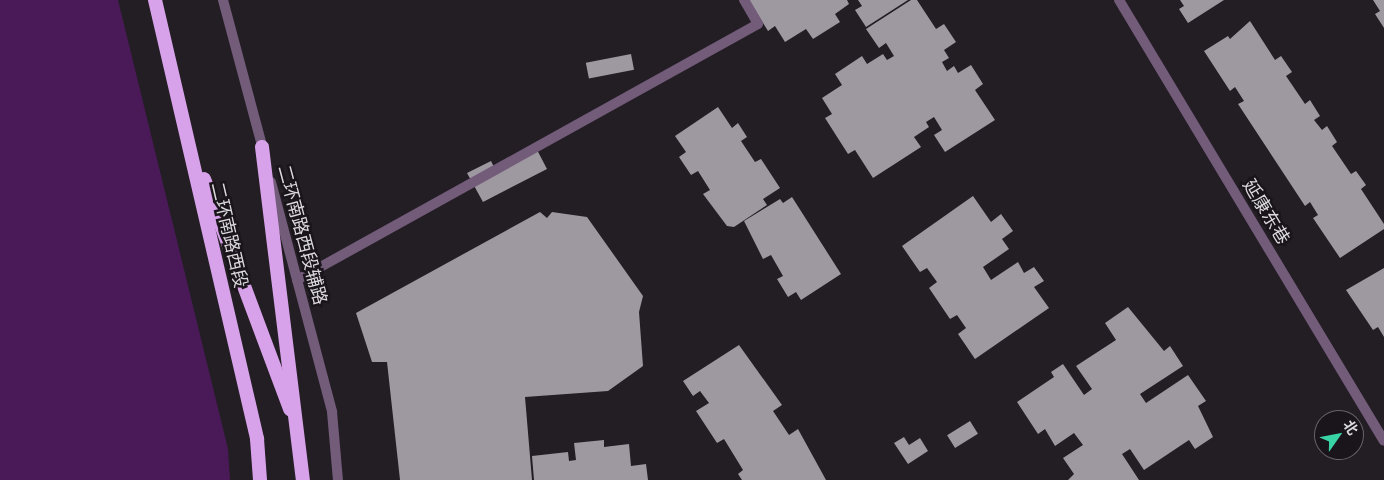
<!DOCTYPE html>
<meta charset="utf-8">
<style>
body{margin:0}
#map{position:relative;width:1384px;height:480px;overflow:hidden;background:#231e24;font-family:Cabin,"Noto Sans SC",sans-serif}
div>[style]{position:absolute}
.green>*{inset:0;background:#4a1a58}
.building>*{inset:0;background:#9e98a0;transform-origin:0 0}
.service>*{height:10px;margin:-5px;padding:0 5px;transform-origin:5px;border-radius:5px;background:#735b7a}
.minor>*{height:10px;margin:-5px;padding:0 5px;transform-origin:5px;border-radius:5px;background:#735b7a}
.tertiary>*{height:10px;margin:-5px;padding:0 5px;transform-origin:5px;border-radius:5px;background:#735b7a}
.trunk>*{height:14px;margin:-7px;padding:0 7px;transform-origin:7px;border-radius:7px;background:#d8a2ea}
span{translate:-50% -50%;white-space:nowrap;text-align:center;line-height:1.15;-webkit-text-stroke:5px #19151b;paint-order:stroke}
.street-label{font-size:18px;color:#dcd9dd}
.north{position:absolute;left:1314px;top:410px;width:50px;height:50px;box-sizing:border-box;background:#19151b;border:1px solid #676369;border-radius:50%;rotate:57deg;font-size:14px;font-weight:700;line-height:20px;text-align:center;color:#dcd9dd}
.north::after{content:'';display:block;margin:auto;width:18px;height:22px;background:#39d4a5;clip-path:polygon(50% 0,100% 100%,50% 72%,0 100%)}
</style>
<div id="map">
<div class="green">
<div style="clip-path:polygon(0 0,118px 0,228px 449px,230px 480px,0 480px)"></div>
</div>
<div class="building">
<div style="clip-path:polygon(749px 0,847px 0,849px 4px,835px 14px,840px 22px,813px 39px,806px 29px,785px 42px,775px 26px,768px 31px)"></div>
<div style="clip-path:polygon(858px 0,908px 0,866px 27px,855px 10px,862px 6px)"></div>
<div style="clip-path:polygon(911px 0,917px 0,936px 29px,944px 24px,956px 42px,944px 50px,949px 58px,942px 62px,947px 71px,954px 66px,958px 73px,971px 65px,983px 84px,975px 90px,995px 120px,945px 152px,934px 135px,942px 130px,934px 117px,926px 122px,929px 127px,914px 137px,921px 147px,873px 178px,855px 150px,848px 154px,825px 118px,832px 114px,822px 98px,842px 85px,835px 74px,862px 56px,867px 64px,883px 54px,887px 60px,894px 56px,886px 43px,879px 48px,866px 29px)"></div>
<div style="clip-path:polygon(1180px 0,1224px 0,1188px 23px,1179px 9px,1184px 6px)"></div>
<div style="clip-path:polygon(1373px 0,1384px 0,1384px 28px,1375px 14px,1380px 11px)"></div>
<div style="clip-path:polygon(1250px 21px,1275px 60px,1281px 56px,1292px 72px,1286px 76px,1305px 104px,1310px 100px,1320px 116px,1314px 120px,1322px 130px,1327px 126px,1337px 142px,1332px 146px,1351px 174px,1356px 171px,1366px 185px,1361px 189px,1384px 224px,1384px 229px,1340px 258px,1313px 218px,1318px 215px,1310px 202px,1305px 206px,1238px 104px,1244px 101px,1235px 87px,1230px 91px,1204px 51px,1228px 36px,1230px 39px)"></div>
<div style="left:631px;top:54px;width:16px;height:46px;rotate:79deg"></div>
<div style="clip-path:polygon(718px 107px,732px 128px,738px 123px,747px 137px,741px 141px,755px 162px,761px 159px,780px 188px,763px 199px,767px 205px,734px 227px,727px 226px,703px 194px,710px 190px,698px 171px,691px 175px,679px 157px,686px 152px,675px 136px)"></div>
<div style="clip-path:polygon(535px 146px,547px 169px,483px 202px,467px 173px,491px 161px,494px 167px)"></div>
<div style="clip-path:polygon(973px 196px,991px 222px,1001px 214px,1013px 231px,1002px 239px,1009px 249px,983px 267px,991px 280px,1018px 262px,1024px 273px,1034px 267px,1044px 281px,1034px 287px,1049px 308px,975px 359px,958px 334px,966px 328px,957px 315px,950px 319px,929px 288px,937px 282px,927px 268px,920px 272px,902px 246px)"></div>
<div style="clip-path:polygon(792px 197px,841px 274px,801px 300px,796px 292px,788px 297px,777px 279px,783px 276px,771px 255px,763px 259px,744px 221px,780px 199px,783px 203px)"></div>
<div style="clip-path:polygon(540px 212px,547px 218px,552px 212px,587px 217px,643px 296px,639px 312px,643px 366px,608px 391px,525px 397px,532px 480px,400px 480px,387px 362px,372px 362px,356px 313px)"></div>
<div style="clip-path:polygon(1384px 268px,1384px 337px,1378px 327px,1373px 330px,1346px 290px)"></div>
<div style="clip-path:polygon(1128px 307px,1164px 351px,1170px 346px,1183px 366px,1140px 394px,1146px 403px,1188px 375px,1206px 401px,1198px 406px,1213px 437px,1195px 449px,1189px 440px,1144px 470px,1130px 449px,1122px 454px,1139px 480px,1068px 480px,1074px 474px,1063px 458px,1083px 445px,1074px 433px,1055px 446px,1045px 429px,1038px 434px,1017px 402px,1054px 377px,1051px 372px,1063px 364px,1084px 395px,1092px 389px,1076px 366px,1116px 340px,1105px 323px)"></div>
<div style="clip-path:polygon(739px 345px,782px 405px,773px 411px,789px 435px,798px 429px,826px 480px,742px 480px,738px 474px,743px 470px,724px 439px,717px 443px,696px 411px,709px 403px,700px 391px,693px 396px,683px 381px)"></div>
<div style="left:970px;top:421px;width:15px;height:27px;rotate:58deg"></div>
<div style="clip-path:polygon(904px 437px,909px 445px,920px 438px,928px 451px,908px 464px,894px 443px)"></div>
<div style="clip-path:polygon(604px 440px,604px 447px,629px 444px,631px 466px,646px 464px,648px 480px,534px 480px,532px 456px,568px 452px,569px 461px,576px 460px,574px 443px)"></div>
</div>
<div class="service">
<div style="left:297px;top:280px;width:527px;rotate:-29.04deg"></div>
<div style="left:758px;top:24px;width:28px;rotate:-120deg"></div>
</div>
<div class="minor">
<div style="left:223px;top:0;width:158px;rotate:75deg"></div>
<div style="left:271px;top:182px;width:238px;rotate:75.1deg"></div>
<div style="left:332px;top:412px;width:68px;rotate:85deg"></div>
</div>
<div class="tertiary">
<div style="left:1119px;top:0;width:514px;rotate:59deg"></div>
</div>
<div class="trunk">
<div style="left:155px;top:0;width:451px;rotate:76.9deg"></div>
<div style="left:257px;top:439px;width:41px;rotate:85.8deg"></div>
<div style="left:262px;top:147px;width:336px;rotate:83deg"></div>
<div style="left:204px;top:179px;width:246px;rotate:69.5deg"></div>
</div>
<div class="street-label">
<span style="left:1266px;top:212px;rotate:59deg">延康东巷</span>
<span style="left:229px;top:235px;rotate:77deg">二环南路西段</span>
<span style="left:302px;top:235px;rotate:75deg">二环南路西段辅路</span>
</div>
<div class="north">北</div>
</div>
